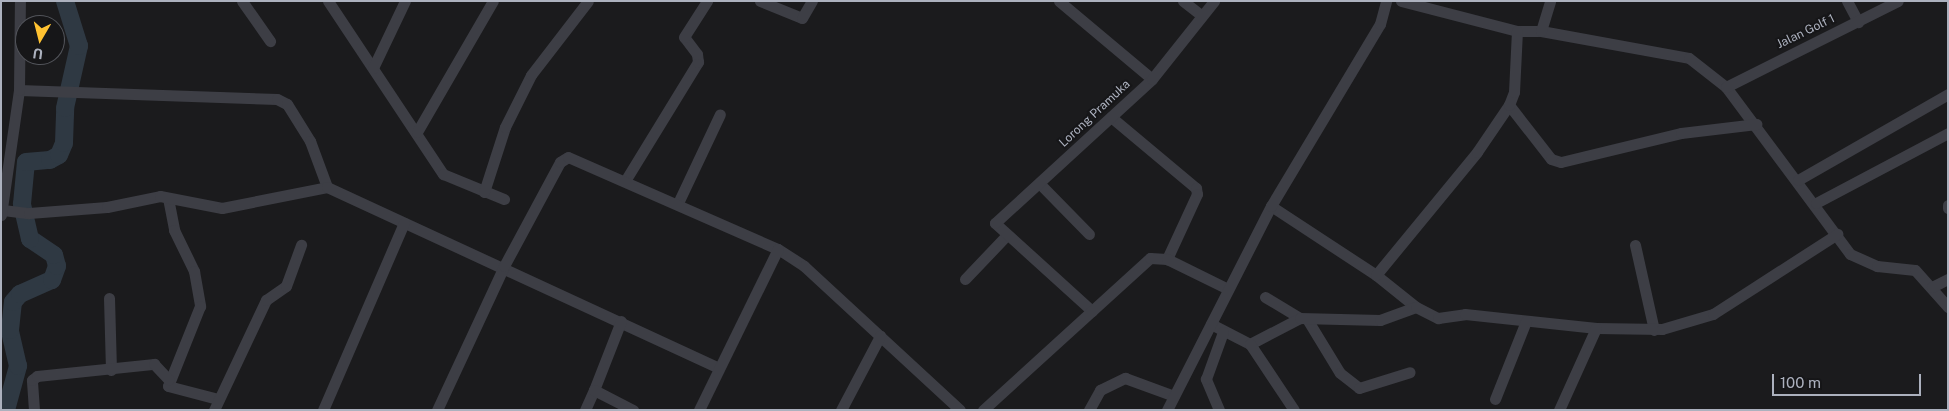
<!DOCTYPE html>
<style>
body{margin:0}
#map{position:relative;width:1949px;height:411px;overflow:hidden;background:#1b1b1d;font-family:"Public Sans",sans-serif}
div>[style]{position:absolute}
.river>*{height:18px;margin:-9px;padding:0 9px;transform-origin:9px;border-radius:9px;background:#2f3943}
.minor>*{height:11px;margin:-5.5px;padding:0 5.5px;transform-origin:5.5px;border-radius:5.5px;background:#3d3e45}
span{translate:-50% -50%;white-space:nowrap;text-align:center;line-height:1.15;-webkit-text-stroke:4px #161618;paint-order:stroke}
.street-label{font-size:12px;color:#acb1be}
.frame{position:absolute;inset:0;border:2px solid #acb1be;pointer-events:none}
.north{position:absolute;left:15px;top:15px;width:50px;height:50px;box-sizing:border-box;background:#161618;border:1px solid #52545a;border-radius:50%;rotate:188deg;font-size:14px;font-weight:700;line-height:20px;text-align:center;color:#acb1be}
.north::after{content:'';display:block;margin:auto;width:18px;height:22px;background:#ffc231;clip-path:polygon(50% 0,100% 100%,50% 72%,0 100%)}
.scale{position:absolute;left:1772px;top:374px;width:149px;height:22px;box-sizing:border-box;border:2px solid #acb1be;border-top:0;padding-left:6px;font-size:15px;line-height:18px;white-space:nowrap;color:#acb1be;-webkit-text-stroke:4px #161618;paint-order:stroke}
</style>
<div id="map">
<div class="river">
<div style="left:6px;top:410px;width:46px;rotate:-74.7deg"></div>
<div style="left:18px;top:366px;width:37px;rotate:-103deg"></div>
<div style="left:10px;top:330px;width:28px;rotate:-84deg"></div>
<div style="left:13px;top:302px;width:11px;rotate:-49deg"></div>
<div style="left:20px;top:294px;width:35px;rotate:-24deg"></div>
<div style="left:52px;top:280px;width:15px;rotate:-70deg"></div>
<div style="left:57px;top:266px;width:11px;rotate:-105deg"></div>
<div style="left:54px;top:255px;width:29px;rotate:-146deg"></div>
<div style="left:30px;top:239px;width:36px;rotate:-103deg"></div>
<div style="left:22px;top:204px;width:42px;rotate:-84.6deg"></div>
<div style="left:26px;top:162px;width:24px;rotate:-5deg"></div>
<div style="left:50px;top:160px;width:10px;rotate:-29deg"></div>
<div style="left:59px;top:155px;width:13px;rotate:-67deg"></div>
<div style="left:64px;top:143px;width:35px;rotate:-88deg"></div>
<div style="left:65px;top:108px;width:64px;rotate:-77.3deg"></div>
<div style="left:79px;top:46px;width:47px;rotate:-107.3deg"></div>
</div>
<div class="minor">
<div style="left:242px;top:1px;width:49px;rotate:55deg"></div>
<div style="left:328px;top:1px;width:208px;rotate:56.4deg"></div>
<div style="left:443px;top:174px;width:66px;rotate:22.3deg"></div>
<div style="left:760px;top:1px;width:45px;rotate:22deg"></div>
<div style="left:802px;top:18px;width:20px;rotate:-60deg"></div>
<div style="left:1059px;top:1px;width:121px;rotate:40deg"></div>
<div style="left:1183px;top:1px;width:24px;rotate:38deg"></div>
<div style="left:1401px;top:1px;width:120px;rotate:14.5deg"></div>
<div style="left:1517px;top:31px;width:24px"></div>
<div style="left:1541px;top:31px;width:150px;rotate:10.3deg"></div>
<div style="left:1689px;top:58px;width:47px;rotate:38.1deg"></div>
<div style="left:1726px;top:87px;width:208px;rotate:53.4deg"></div>
<div style="left:1850px;top:254px;width:30px;rotate:24deg"></div>
<div style="left:1877px;top:266px;width:38px;rotate:6deg"></div>
<div style="left:1915px;top:270px;width:50px;rotate:48.3deg"></div>
<div style="left:1847px;top:1px;width:24px;rotate:62deg"></div>
<div style="left:1541px;top:31px;width:31px;rotate:-73deg"></div>
<div style="left:373px;top:68px;width:74px;rotate:-64.5deg"></div>
<div style="left:1726px;top:87px;width:192px;rotate:-26.6deg"></div>
<div style="left:19px;top:90px;width:258px;rotate:2deg"></div>
<div style="left:277px;top:99px;width:11px;rotate:27deg"></div>
<div style="left:287px;top:104px;width:44px;rotate:58.1deg"></div>
<div style="left:310px;top:141px;width:49px;rotate:69.7deg"></div>
<div style="left:1509px;top:105px;width:68px;rotate:52.1deg"></div>
<div style="left:1551px;top:159px;width:10px;rotate:17deg"></div>
<div style="left:1561px;top:162px;width:123px;rotate:-13.6deg"></div>
<div style="left:1681px;top:133px;width:76px;rotate:-6.8deg"></div>
<div style="left:1111px;top:117px;width:111px;rotate:39.9deg"></div>
<div style="left:1196px;top:188px;width:6px;rotate:81deg"></div>
<div style="left:1197px;top:194px;width:72px;rotate:114.8deg"></div>
<div style="left:417px;top:132px;width:151px;rotate:-59.9deg"></div>
<div style="left:1798px;top:180px;width:173px;rotate:-29.8deg"></div>
<div style="left:625px;top:181px;width:140px;rotate:-58.5deg"></div>
<div style="left:698px;top:62px;width:8px;rotate:-97deg"></div>
<div style="left:697px;top:54px;width:21px;rotate:-127deg"></div>
<div style="left:684px;top:37px;width:43px;rotate:-57.4deg"></div>
<div style="left:1040px;top:184px;width:70px;rotate:45.6deg"></div>
<div style="left:484px;top:192px;width:68px;rotate:-72.1deg"></div>
<div style="left:505px;top:127px;width:58px;rotate:-63.4deg"></div>
<div style="left:531px;top:75px;width:93px;rotate:-52.4deg"></div>
<div style="left:168px;top:198px;width:33px;rotate:79deg"></div>
<div style="left:174px;top:230px;width:46px;rotate:64deg"></div>
<div style="left:194px;top:271px;width:36px;rotate:80deg"></div>
<div style="left:200px;top:306px;width:86px;rotate:111.8deg"></div>
<div style="left:168px;top:386px;width:52px;rotate:14.6deg"></div>
<div style="left:678px;top:203px;width:98px;rotate:-64.7deg"></div>
<div style="left:1816px;top:203px;width:149px;rotate:-27.9deg"></div>
<div style="left:1948px;top:205px;width:3px;rotate:90deg"></div>
<div style="left:1271px;top:206px;width:126px;rotate:33.3deg"></div>
<div style="left:1376px;top:275px;width:51px;rotate:38.7deg"></div>
<div style="left:3px;top:210px;width:26px;rotate:7deg"></div>
<div style="left:29px;top:213px;width:78px;rotate:-4.4deg"></div>
<div style="left:107px;top:207px;width:54px;rotate:-11.7deg"></div>
<div style="left:160px;top:196px;width:63px;rotate:11deg"></div>
<div style="left:222px;top:208px;width:107px;rotate:-11.3deg"></div>
<div style="left:327px;top:187px;width:430px;rotate:24.8deg"></div>
<div style="left:1px;top:215px;width:126px;rotate:-81.8deg"></div>
<div style="left:19px;top:90px;width:89px;rotate:-89.4deg"></div>
<div style="left:1635px;top:245px;width:87px;rotate:77.4deg"></div>
<div style="left:1376px;top:275px;width:159px;rotate:-50.6deg"></div>
<div style="left:1477px;top:152px;width:57px;rotate:-55.8deg"></div>
<div style="left:1509px;top:105px;width:14px;rotate:-69deg"></div>
<div style="left:1514px;top:92px;width:61px;rotate:-87.2deg"></div>
<div style="left:965px;top:279px;width:59px;rotate:-46.4deg"></div>
<div style="left:1932px;top:287px;width:18px;rotate:-27deg"></div>
<div style="left:1265px;top:297px;width:41px;rotate:31deg"></div>
<div style="left:109px;top:298px;width:72px;rotate:88.4deg"></div>
<div style="left:1092px;top:311px;width:131px;rotate:-137.8deg"></div>
<div style="left:995px;top:223px;width:213px;rotate:-42.5deg"></div>
<div style="left:1152px;top:79px;width:100px;rotate:-51.5deg"></div>
<div style="left:1307px;top:319px;width:63px;rotate:58.6deg"></div>
<div style="left:1340px;top:373px;width:24px;rotate:38deg"></div>
<div style="left:1359px;top:388px;width:53px;rotate:-17.4deg"></div>
<div style="left:1211px;top:324px;width:44px;rotate:27.1deg"></div>
<div style="left:1250px;top:344px;width:56px;rotate:-27.5deg"></div>
<div style="left:1300px;top:318px;width:80px;rotate:1.4deg"></div>
<div style="left:1380px;top:320px;width:38px;rotate:-20deg"></div>
<div style="left:1416px;top:307px;width:25px;rotate:27deg"></div>
<div style="left:1438px;top:318px;width:27px;rotate:-8deg"></div>
<div style="left:1465px;top:314px;width:132px;rotate:6.1deg"></div>
<div style="left:1596px;top:328px;width:66px;rotate:0.9deg"></div>
<div style="left:1662px;top:329px;width:53px;rotate:-16.4deg"></div>
<div style="left:1713px;top:314px;width:148px;rotate:-32.8deg"></div>
<div style="left:1250px;top:344px;width:79px;rotate:56.3deg"></div>
<div style="left:594px;top:390px;width:74px;rotate:-68.6deg"></div>
<div style="left:1495px;top:399px;width:84px;rotate:-68.3deg"></div>
<div style="left:34px;top:410px;width:30px;rotate:-94deg"></div>
<div style="left:32px;top:380px;width:6px;rotate:-39deg"></div>
<div style="left:37px;top:376px;width:118px;rotate:-5.9deg"></div>
<div style="left:154px;top:364px;width:21px;rotate:47deg"></div>
<div style="left:214px;top:410px;width:122px;rotate:-64.7deg"></div>
<div style="left:266px;top:300px;width:24px;rotate:-35deg"></div>
<div style="left:286px;top:286px;width:44px;rotate:-69.9deg"></div>
<div style="left:323px;top:410px;width:204px;rotate:-66.6deg"></div>
<div style="left:437px;top:410px;width:159px;rotate:-65deg"></div>
<div style="left:504px;top:266px;width:118px;rotate:-61.7deg"></div>
<div style="left:560px;top:162px;width:9px;rotate:-32deg"></div>
<div style="left:568px;top:157px;width:229px;rotate:23.7deg"></div>
<div style="left:778px;top:249px;width:31px;rotate:33deg"></div>
<div style="left:804px;top:266px;width:212px;rotate:42.7deg"></div>
<div style="left:585px;top:410px;width:22px;rotate:-66deg"></div>
<div style="left:594px;top:390px;width:44px;rotate:27.1deg"></div>
<div style="left:699px;top:410px;width:179px;rotate:-63.9deg"></div>
<div style="left:841px;top:410px;width:84px;rotate:-62.2deg"></div>
<div style="left:983px;top:410px;width:226px;rotate:-42.3deg"></div>
<div style="left:1150px;top:258px;width:17px;rotate:3deg"></div>
<div style="left:1167px;top:259px;width:66px;rotate:26.2deg"></div>
<div style="left:1089px;top:410px;width:23px;rotate:-61deg"></div>
<div style="left:1100px;top:390px;width:28px;rotate:-26deg"></div>
<div style="left:1125px;top:378px;width:52px;rotate:20.2deg"></div>
<div style="left:1167px;top:410px;width:229px;rotate:-63deg"></div>
<div style="left:1271px;top:206px;width:212px;rotate:-59.1deg"></div>
<div style="left:1380px;top:24px;width:24px;rotate:-75deg"></div>
<div style="left:1219px;top:410px;width:34px;rotate:-113deg"></div>
<div style="left:1206px;top:379px;width:50px;rotate:-70.1deg"></div>
<div style="left:1559px;top:410px;width:90px;rotate:-65.7deg"></div>
</div>
<div class="street-label">
<span style="left:1806px;top:32px;rotate:-26deg">Jalan Golf 1</span>
<span style="left:1095px;top:114px;rotate:-43deg">Lorong Pramuka</span>
</div>
<div class="frame"></div>
<div class="north">U</div>
<div class="scale">100 m</div>
</div>
